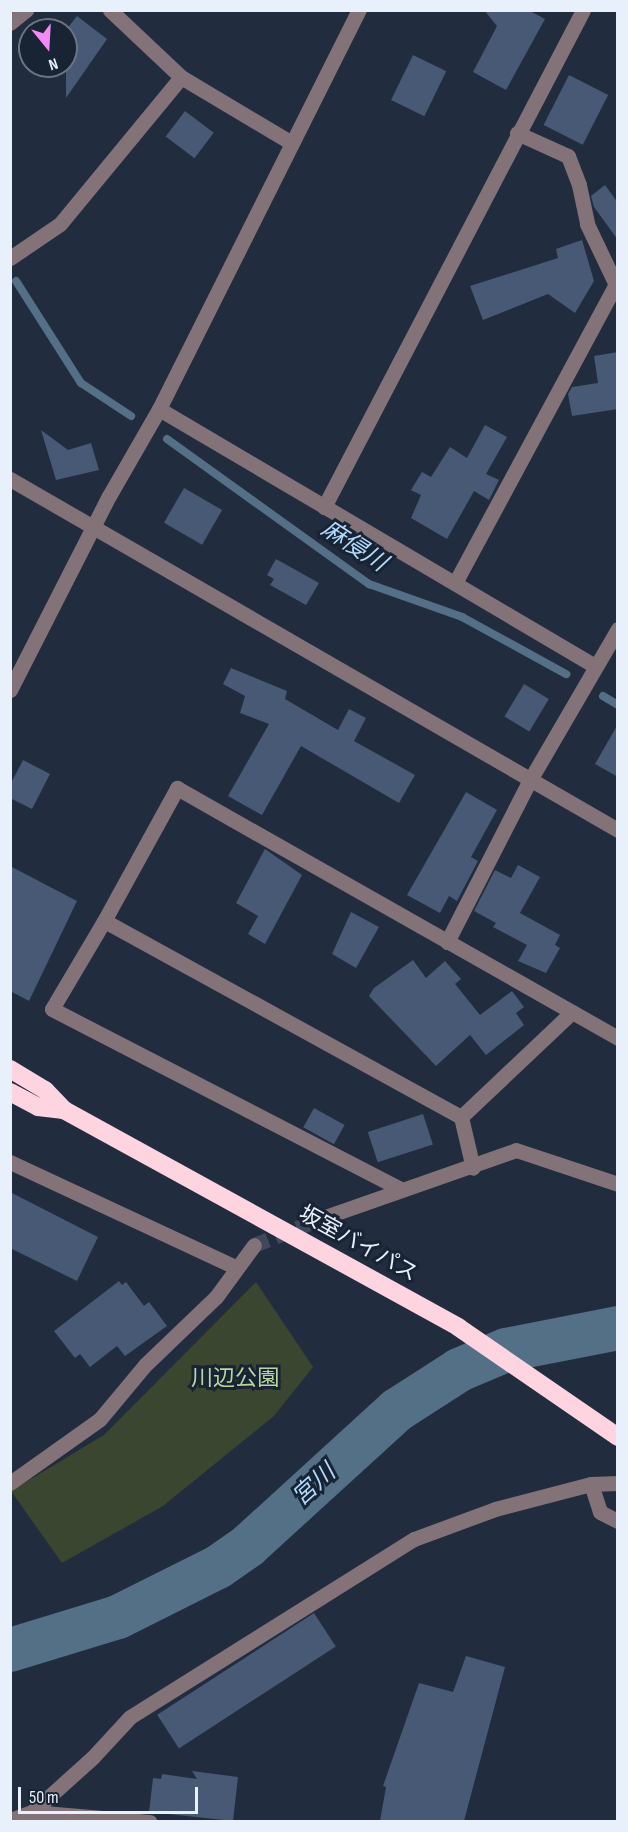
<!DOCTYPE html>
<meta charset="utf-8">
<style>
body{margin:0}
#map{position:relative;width:628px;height:1832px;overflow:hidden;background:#212c3f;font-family:"Sofia Sans Condensed","Noto Sans JP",sans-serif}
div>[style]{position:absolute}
.green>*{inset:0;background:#3b4631}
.stream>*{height:8px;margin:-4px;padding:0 4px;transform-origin:4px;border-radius:4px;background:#537087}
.river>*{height:44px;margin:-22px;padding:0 22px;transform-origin:22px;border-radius:22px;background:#537087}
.building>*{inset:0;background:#475974;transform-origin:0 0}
.minor-tunnel>*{height:15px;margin-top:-7.5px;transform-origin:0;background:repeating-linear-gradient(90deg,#3f495b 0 15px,transparent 0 23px)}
.minor>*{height:15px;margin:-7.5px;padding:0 7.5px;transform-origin:7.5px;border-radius:7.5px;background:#837277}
.highway>*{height:18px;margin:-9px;padding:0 9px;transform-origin:9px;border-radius:9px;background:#fed4e0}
span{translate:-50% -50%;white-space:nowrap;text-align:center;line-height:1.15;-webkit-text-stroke:6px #182334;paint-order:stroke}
.street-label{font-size:22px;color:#e8f0fc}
.park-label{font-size:22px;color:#bad69e}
.water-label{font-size:24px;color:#b1dafc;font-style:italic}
.frame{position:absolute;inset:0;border:12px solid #e8f0fc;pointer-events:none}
.north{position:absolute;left:18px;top:18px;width:60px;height:60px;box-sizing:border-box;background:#182334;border:2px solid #6b7584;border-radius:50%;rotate:162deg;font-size:16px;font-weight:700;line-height:24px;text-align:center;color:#e8f0fc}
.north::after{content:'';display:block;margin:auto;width:21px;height:27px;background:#f18af4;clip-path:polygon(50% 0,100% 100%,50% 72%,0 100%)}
.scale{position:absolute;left:18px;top:1787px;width:180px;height:27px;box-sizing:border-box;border:3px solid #e8f0fc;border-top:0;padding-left:8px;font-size:18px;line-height:21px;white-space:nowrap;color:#e8f0fc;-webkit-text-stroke:4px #182334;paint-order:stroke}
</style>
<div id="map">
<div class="green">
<div style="clip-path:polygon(256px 1282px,313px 1367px,274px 1416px,163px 1506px,62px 1563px,11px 1491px,104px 1435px)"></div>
</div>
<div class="stream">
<div style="left:16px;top:281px;width:121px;rotate:57.5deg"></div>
<div style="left:81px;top:383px;width:60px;rotate:33.4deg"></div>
<div style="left:167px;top:439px;width:249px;rotate:35.7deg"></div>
<div style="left:369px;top:584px;width:99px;rotate:19.5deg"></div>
<div style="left:462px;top:617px;width:119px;rotate:28.7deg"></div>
<div style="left:603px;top:696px;width:17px;rotate:31deg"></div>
</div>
<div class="river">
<div style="left:10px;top:1650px;width:113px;rotate:-17deg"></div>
<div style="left:118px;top:1617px;width:112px;rotate:-26.6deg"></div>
<div style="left:218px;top:1567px;width:38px;rotate:-35deg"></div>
<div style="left:249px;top:1545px;width:200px;rotate:-42.4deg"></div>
<div style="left:397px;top:1410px;width:74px;rotate:-32.8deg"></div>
<div style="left:459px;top:1370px;width:51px;rotate:-23.1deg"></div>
<div style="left:506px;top:1350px;width:114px;rotate:-11.1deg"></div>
</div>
<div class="building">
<div style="clip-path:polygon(484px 10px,528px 10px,545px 19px,506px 90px,473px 72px,497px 26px)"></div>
<div style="clip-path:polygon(77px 16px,107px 39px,66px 98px,66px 30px)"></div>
<div style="left:413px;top:55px;width:37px;height:50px;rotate:26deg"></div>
<div style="left:569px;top:75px;width:44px;height:56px;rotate:27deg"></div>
<div style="left:185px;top:111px;width:36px;height:32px;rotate:37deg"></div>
<div style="clip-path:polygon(605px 185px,618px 203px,618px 240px,594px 207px,591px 196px)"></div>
<div style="clip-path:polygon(582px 240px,594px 281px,575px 313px,548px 294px,483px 320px,470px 286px,558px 258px,556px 249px)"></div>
<div style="clip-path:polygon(618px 352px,618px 409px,572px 416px,568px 394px,572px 387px,598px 383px,594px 356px)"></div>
<div style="clip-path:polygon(485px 425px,507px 437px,486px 474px,499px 480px,489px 500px,474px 491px,447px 539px,411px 518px,421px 495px,411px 490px,422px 472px,431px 477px,450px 447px,467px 458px)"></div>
<div style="clip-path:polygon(41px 430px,68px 450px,91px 443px,99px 470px,56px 480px)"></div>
<div style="left:184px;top:488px;width:44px;height:40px;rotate:30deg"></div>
<div style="clip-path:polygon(276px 559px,319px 583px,306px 605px,270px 585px,274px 579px,267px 575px)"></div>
<div style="clip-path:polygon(231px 668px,287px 691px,285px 699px,338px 730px,349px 709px,366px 718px,354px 741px,415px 775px,399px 803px,301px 746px,262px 815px,228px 796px,269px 724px,240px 713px,245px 696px,223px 684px)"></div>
<div style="left:524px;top:684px;width:29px;height:38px;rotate:31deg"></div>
<div style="clip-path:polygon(618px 724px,618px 777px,595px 764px)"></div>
<div style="clip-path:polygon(23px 760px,50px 774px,32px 809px,10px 798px,10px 785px)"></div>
<div style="clip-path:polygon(466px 792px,497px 810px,471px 857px,478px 861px,457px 901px,449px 896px,440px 913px,407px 895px)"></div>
<div style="clip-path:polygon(265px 849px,302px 875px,265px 944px,248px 934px,258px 916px,236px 903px)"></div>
<div style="clip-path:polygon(518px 865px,540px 877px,520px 913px,560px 935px,555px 945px,560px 948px,546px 973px,518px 961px,527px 945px,493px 927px,496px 923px,474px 911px,495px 870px,511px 878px)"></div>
<div style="clip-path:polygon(10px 866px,77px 901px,29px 1001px,10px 991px)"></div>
<div style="clip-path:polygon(351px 912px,379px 927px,356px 968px,332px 954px)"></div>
<div style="clip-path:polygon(413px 960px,426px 978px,445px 961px,461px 979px,455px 984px,480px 1015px,512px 991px,524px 1007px,516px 1013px,524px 1025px,486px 1055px,470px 1035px,436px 1066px,369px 996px,374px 988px)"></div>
<div style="left:314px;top:1108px;width:35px;height:22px;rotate:29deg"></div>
<div style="left:423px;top:1114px;width:32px;height:58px;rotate:72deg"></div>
<div style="clip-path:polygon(10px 1192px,98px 1237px,77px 1281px,10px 1248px)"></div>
<div style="clip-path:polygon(119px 1281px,122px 1285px,126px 1282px,144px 1306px,149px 1302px,167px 1326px,125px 1356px,117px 1346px,90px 1367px,80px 1354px,75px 1358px,54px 1331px)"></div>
<div style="left:314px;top:1613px;width:40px;height:187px;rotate:57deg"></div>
<div style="clip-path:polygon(466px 1656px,505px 1667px,464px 1821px,380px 1821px,386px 1787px,383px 1786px,419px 1683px,453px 1692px)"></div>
<div style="clip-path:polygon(192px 1771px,238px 1777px,233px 1821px,149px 1812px,153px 1778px,161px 1779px,162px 1774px,197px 1779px)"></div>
</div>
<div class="minor-tunnel">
<div style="left:254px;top:1245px;width:76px;rotate:-21.5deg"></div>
</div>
<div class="minor">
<div style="left:110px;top:10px;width:98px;rotate:43.3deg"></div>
<div style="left:181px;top:77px;width:127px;rotate:30.8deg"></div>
<div style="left:10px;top:23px;width:21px;rotate:-39deg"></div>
<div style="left:517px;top:133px;width:56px;rotate:24.3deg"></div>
<div style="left:568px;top:156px;width:31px;rotate:69deg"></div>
<div style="left:579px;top:185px;width:40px;rotate:78deg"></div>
<div style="left:587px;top:224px;width:72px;rotate:64.5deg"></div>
<div style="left:10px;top:258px;width:60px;rotate:-34.2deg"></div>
<div style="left:60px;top:224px;width:190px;rotate:-50.5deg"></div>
<div style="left:159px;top:409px;width:506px;rotate:30.52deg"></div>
<div style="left:10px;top:479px;width:702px;rotate:30deg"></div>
<div style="left:324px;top:507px;width:560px;rotate:-62.47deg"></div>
<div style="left:455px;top:583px;width:337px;rotate:-61.7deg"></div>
<div style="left:10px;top:690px;width:218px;rotate:-63deg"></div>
<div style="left:109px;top:496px;width:100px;rotate:-60.1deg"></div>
<div style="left:159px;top:409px;width:446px;rotate:-63.4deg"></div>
<div style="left:104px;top:921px;width:102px;rotate:120.6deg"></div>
<div style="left:52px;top:1009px;width:392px;rotate:27.3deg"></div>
<div style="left:447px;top:942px;width:182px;rotate:-62.9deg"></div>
<div style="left:530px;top:780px;width:175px;rotate:-59.8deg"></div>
<div style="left:572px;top:1012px;width:153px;rotate:136.6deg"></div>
<div style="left:461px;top:1117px;width:407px;rotate:-151.2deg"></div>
<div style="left:104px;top:921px;width:152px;rotate:-61.2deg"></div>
<div style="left:177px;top:788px;width:507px;rotate:29.55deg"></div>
<div style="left:461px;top:1117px;width:52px;rotate:76.8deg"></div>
<div style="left:10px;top:1162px;width:248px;rotate:25deg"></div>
<div style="left:325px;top:1217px;width:202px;rotate:-19.3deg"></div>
<div style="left:516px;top:1150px;width:108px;rotate:18.4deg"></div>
<div style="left:10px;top:1483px;width:110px;rotate:-35.4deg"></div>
<div style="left:100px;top:1419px;width:70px;rotate:-50.2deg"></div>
<div style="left:145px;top:1365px;width:98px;rotate:-43.8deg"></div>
<div style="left:216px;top:1297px;width:64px;rotate:-53.8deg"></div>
<div style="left:591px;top:1484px;width:29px;rotate:72deg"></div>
<div style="left:600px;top:1512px;width:20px;rotate:27deg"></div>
<div style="left:32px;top:1812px;width:118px;rotate:4.8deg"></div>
<div style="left:10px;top:1820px;width:23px;rotate:-20deg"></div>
<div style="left:32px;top:1812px;width:82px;rotate:-42deg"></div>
<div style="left:93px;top:1757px;width:54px;rotate:-47.2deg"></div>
<div style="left:130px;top:1717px;width:335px;rotate:-32.1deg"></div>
<div style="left:414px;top:1539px;width:86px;rotate:-20.3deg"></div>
<div style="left:495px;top:1509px;width:99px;rotate:-14.6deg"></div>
<div style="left:591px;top:1484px;width:27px;rotate:-2deg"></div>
</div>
<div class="highway">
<div style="left:10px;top:1069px;width:41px;rotate:31deg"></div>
<div style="left:45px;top:1090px;width:28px;rotate:46deg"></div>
<div style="left:64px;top:1110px;width:450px;rotate:28.8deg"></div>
<div style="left:458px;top:1327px;width:194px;rotate:34.5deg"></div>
<div style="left:10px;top:1092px;width:32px;rotate:28deg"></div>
<div style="left:38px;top:1107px;width:26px;rotate:7deg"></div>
</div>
<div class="street-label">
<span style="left:358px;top:1244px;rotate:29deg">坂室バイパス</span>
</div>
<div class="park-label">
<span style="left:235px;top:1379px">川辺公園</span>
</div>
<div class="water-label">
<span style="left:354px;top:546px;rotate:33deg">麻侵川</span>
<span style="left:314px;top:1485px;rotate:-42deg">宮川</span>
</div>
<div class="frame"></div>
<div class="north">N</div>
<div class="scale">50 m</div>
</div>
